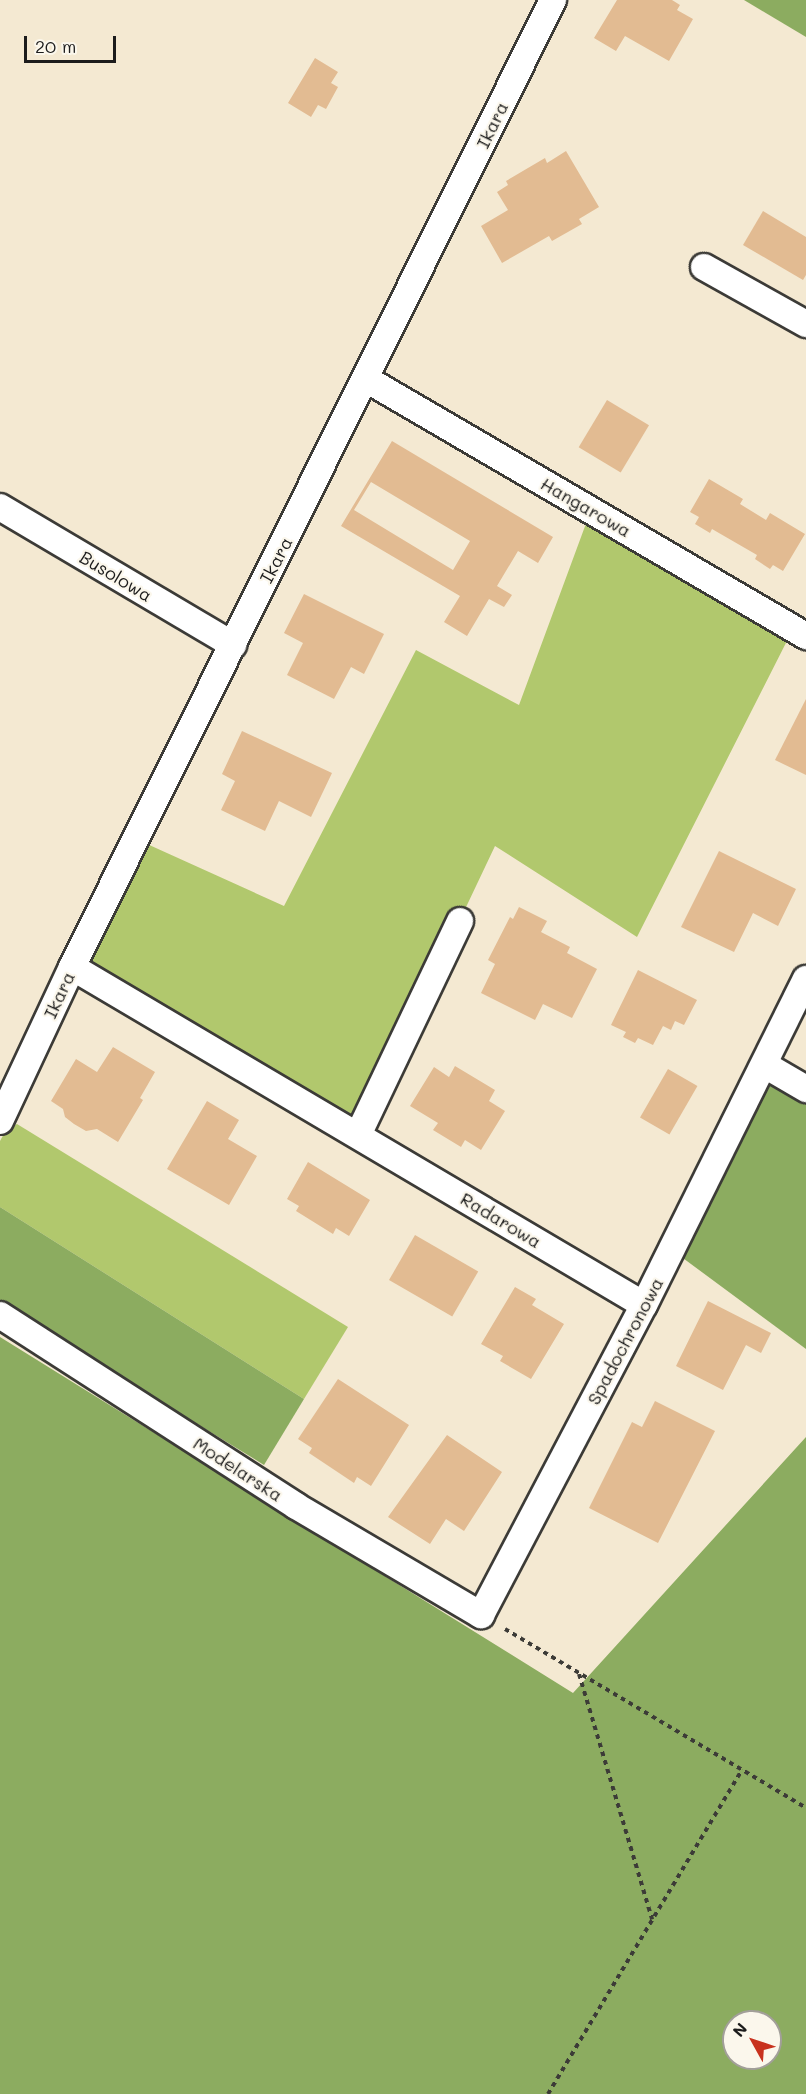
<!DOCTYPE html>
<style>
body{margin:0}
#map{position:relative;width:806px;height:2094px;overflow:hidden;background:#f4e9d2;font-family:Mali,sans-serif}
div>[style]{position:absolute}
.green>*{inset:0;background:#b1c86d}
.forest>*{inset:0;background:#8cac60}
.building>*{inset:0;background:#e2bb92;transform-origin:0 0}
.path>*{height:4px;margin-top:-2px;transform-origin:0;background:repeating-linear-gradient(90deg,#3c3b37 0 4.5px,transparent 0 9px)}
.roads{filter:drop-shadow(2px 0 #3c3b37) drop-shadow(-2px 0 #3c3b37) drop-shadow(0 2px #3c3b37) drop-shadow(0 -2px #3c3b37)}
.street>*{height:26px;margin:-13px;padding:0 13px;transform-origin:13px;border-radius:13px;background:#fff}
span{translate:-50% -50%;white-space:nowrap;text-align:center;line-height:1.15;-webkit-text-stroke:4.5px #fbf7ec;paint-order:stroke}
.street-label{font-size:18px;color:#1c1c1c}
.north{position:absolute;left:722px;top:2010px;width:60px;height:60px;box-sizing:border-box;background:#fbf7ec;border:2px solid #a29f99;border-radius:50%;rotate:310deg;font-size:16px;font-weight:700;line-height:24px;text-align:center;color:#1c1c1c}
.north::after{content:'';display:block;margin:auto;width:21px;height:27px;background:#c8321e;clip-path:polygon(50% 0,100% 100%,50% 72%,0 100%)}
.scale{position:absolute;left:24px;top:36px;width:92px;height:27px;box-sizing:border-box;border:3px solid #1c1c1c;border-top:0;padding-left:8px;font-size:18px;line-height:21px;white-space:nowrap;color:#1c1c1c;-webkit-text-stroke:4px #fbf7ec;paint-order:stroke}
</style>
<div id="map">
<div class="green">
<div style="clip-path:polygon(591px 510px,793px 629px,637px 937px,495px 846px,358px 1135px,72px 967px,136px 839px,284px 906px,416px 650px,519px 705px)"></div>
<div style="clip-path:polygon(17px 1124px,348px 1327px,304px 1399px,0 1207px,0 1141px,6px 1130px)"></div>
</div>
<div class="forest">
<div style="clip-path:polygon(744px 0,806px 0,806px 37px)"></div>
<div style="clip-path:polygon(765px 1065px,806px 1089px,806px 1349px,672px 1250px)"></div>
<div style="clip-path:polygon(0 1207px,304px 1399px,264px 1465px,0 1303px)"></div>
<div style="clip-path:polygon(evenodd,0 1337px,573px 1693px,806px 1437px,806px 2094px,0 2094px,0 1337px,734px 2022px,770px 2022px,770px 2058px,734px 2058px,734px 2022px)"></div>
</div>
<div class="building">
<div style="clip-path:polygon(617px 0,672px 0,680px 5px,677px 10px,693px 19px,669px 61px,625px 36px,616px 51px,594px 38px)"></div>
<div style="clip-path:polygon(315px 58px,338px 72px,331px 83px,338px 87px,326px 109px,318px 105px,311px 117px,288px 103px)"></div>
<div style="clip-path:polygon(566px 151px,599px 207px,579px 219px,582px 224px,552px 241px,549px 236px,502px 263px,481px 226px,508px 210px,497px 192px,508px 185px,506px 181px,545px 158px,547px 163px)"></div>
<div style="clip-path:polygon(763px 211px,806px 237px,806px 275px,803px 280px,743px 245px)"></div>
<div style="left:607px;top:400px;width:49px;height:55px;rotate:31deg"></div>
<div style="clip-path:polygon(evenodd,392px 441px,553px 537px,538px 563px,518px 551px,497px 586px,512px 595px,504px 607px,489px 599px,467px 636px,444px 622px,460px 596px,341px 526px,392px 441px,371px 482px,470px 541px,453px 570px,354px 510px,371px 482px)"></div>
<div style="clip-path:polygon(709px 479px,743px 499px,740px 504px,766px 520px,770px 513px,805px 534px,783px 571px,773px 565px,770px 569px,755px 559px,757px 555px,712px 529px,710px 533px,695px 524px,699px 517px,690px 512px)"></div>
<div style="clip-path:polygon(304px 594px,384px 634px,364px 674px,351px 667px,334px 699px,287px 675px,303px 643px,284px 633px)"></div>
<div style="clip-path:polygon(806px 699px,806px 775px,775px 760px)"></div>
<div style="clip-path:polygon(242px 731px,332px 773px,311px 817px,279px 801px,265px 831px,221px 810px,235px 781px,222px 774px)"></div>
<div style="clip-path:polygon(719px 851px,796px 889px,778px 926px,753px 913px,734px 952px,681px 927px)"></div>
<div style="clip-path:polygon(519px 907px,547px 921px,541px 932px,570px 947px,567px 953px,597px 969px,572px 1018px,543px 1004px,535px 1020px,481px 993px,495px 964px,488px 960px,510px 917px,513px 919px)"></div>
<div style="clip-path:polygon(638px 970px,697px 1000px,684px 1025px,675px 1021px,671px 1030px,663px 1026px,653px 1045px,638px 1038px,635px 1043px,623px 1037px,626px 1032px,611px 1025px)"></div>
<div style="clip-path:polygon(113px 1047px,155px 1072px,140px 1098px,143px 1100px,118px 1142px,97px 1129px,86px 1131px,74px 1124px,65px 1117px,63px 1109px,51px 1101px,76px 1059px,97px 1072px)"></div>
<div style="clip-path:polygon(455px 1066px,495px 1090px,489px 1101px,505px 1111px,481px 1150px,465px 1140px,461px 1147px,433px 1130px,438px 1123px,410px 1106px,434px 1067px,449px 1077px)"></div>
<div style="left:668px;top:1069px;width:34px;height:56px;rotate:30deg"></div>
<div style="clip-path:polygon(207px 1101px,239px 1120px,228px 1139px,257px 1156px,229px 1205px,167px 1169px)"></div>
<div style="clip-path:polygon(308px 1162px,370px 1200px,349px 1236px,336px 1228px,333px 1234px,296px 1211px,299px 1206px,287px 1199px)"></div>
<div style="left:415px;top:1235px;width:73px;height:52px;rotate:30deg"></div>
<div style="clip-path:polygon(515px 1287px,536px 1299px,532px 1305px,564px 1324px,531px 1379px,500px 1361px,503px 1356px,481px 1344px)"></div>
<div style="clip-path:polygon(708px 1301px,771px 1333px,761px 1353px,746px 1345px,723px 1390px,676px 1366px)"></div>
<div style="clip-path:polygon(338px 1379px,409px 1425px,371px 1486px,357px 1477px,354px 1483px,309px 1453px,312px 1448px,298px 1439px)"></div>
<div style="clip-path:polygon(655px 1401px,715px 1431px,658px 1543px,589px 1508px,632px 1422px,642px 1427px)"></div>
<div style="clip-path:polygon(447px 1435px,502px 1472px,464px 1531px,446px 1519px,430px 1544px,388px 1517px)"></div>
</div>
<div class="path">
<div style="left:505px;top:1629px;width:350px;rotate:30.7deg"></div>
<div style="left:579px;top:1674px;width:256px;rotate:73.4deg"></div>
<div style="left:548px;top:2094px;width:378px;rotate:-59.1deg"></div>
</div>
<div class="roads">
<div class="street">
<div style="left:704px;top:267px;width:117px;rotate:29.2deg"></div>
<div style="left:366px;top:379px;width:510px;rotate:30.29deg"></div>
<div style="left:0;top:507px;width:271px;rotate:30.6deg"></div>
<div style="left:72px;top:967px;width:664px;rotate:30.58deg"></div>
<div style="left:765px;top:1065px;width:48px;rotate:30.3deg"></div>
<div style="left:0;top:1121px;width:170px;rotate:-64.9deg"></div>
<div style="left:72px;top:967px;width:1080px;rotate:-63.55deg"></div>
<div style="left:358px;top:1135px;width:237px;rotate:-64.5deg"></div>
<div style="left:0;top:1315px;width:352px;rotate:32.8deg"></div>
<div style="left:296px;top:1506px;width:215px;rotate:30.5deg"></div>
<div style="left:481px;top:1615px;width:350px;rotate:-62.3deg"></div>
<div style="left:644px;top:1305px;width:364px;rotate:-63.6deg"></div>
</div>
</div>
<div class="street-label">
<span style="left:492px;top:125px;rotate:-64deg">Ikara</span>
<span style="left:586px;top:507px;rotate:30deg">Hangarowa</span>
<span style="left:276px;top:560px;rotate:-63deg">Ikara</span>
<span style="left:116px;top:576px;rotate:31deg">Busolowa</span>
<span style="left:59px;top:995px;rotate:-65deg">Ikara</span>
<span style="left:501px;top:1220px;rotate:31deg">Radarowa</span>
<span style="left:625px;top:1341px;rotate:-62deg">Spadochronowa</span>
<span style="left:238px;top:1469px;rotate:33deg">Modelarska</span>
</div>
<div class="north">N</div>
<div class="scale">20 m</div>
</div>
